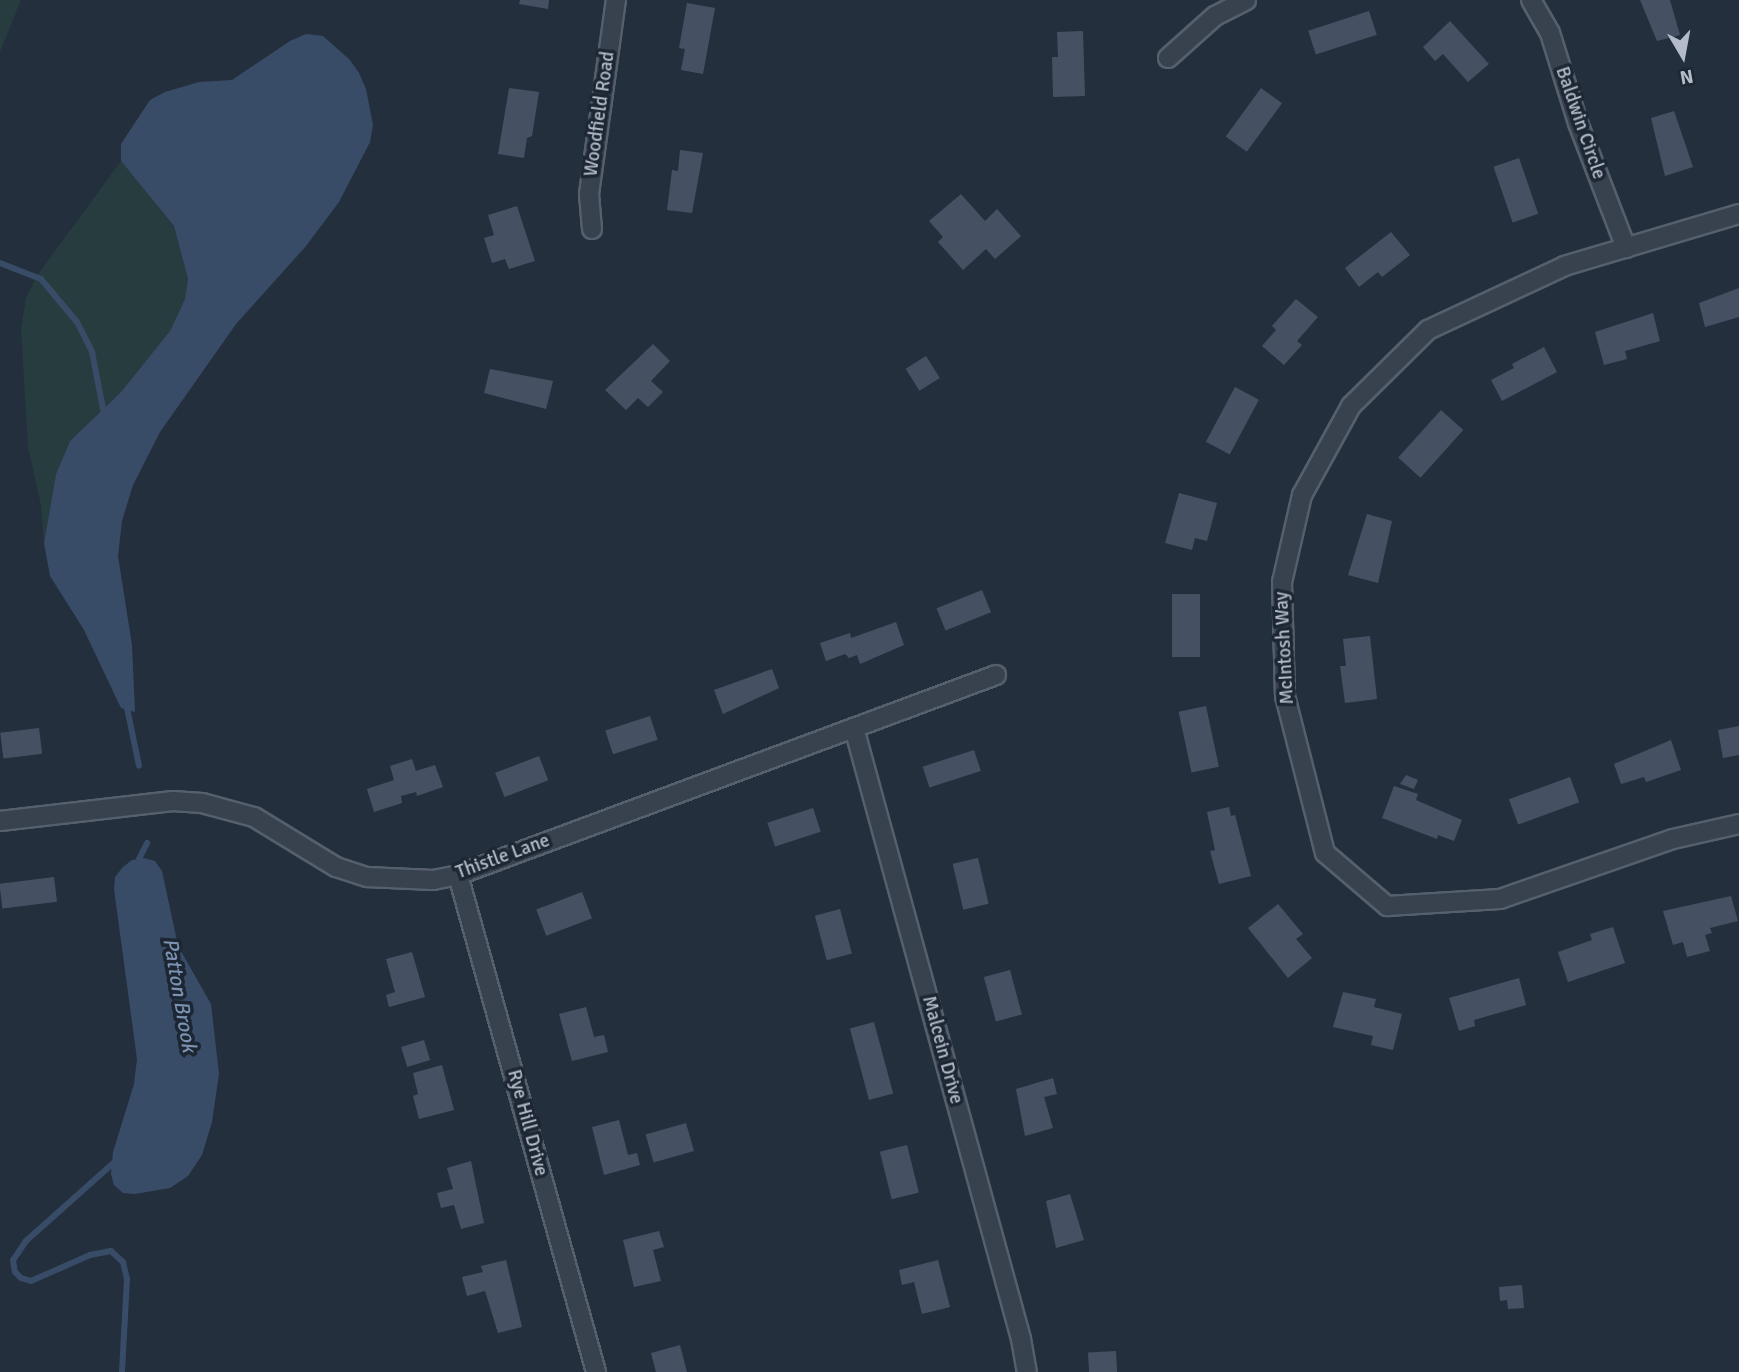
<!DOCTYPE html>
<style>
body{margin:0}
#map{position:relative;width:1739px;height:1372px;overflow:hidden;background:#242f3e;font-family:Signika,sans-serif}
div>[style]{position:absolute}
.green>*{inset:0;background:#263c3f}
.water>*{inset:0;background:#394c67}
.stream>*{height:6px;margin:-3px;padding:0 3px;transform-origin:3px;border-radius:3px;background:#394c67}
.building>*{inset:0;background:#455162;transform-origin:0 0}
.roads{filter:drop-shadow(2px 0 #565f6c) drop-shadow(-2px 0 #565f6c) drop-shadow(0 2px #565f6c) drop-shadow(0 -2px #565f6c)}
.street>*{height:18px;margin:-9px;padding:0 9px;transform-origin:9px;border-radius:9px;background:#38414e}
span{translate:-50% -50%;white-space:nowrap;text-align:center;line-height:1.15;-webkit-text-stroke:7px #1d2633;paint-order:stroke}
.street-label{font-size:19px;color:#b4bcc9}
.water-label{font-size:21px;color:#7c92b1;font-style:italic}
.north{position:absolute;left:1648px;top:21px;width:70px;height:70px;-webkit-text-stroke:5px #1d2633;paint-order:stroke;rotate:170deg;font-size:19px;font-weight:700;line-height:28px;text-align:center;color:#b4bcc9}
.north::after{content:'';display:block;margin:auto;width:24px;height:32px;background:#b4bcc9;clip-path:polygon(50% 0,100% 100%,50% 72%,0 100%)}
</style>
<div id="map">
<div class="green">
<div style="clip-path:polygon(0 0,21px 0,0 52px)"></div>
<div style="clip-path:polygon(121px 161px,174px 226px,188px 279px,185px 299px,170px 331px,121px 392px,70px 441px,56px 474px,44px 543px,41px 505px,28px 447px,21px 328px,26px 298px,36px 277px)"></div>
</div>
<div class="water">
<div style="clip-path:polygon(306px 34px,323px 36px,350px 60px,359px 73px,366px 89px,373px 125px,370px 142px,339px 202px,306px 246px,236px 324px,160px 432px,133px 485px,122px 521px,118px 556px,132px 645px,135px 712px,121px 708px,84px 630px,50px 576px,44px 543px,56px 474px,70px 441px,121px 392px,170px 331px,185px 299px,188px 279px,174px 226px,121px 161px,121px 144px,150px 100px,165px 92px,199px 82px,232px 80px,290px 41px)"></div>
<div style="clip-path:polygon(144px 858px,155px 861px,162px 871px,178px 946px,211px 1004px,219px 1074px,212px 1122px,202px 1155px,188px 1176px,170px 1188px,135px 1194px,123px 1193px,114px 1185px,111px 1174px,113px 1152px,134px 1084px,137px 1059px,114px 889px,115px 877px,123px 867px,132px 860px)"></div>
</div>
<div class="stream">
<div style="left:0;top:263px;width:44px;rotate:21.3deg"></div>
<div style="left:41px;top:279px;width:56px;rotate:50.1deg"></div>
<div style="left:77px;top:322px;width:34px;rotate:63deg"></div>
<div style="left:92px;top:352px;width:63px;rotate:79deg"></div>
<div style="left:126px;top:703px;width:64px;rotate:78.3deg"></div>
<div style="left:141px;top:867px;width:8px;rotate:-104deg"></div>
<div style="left:139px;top:859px;width:18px;rotate:-63deg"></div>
<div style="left:119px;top:1158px;width:125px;rotate:138.3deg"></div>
<div style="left:26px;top:1241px;width:23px;rotate:124deg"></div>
<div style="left:13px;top:1260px;width:12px;rotate:81deg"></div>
<div style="left:15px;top:1272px;width:8px;rotate:45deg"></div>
<div style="left:21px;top:1278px;width:10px;rotate:17deg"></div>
<div style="left:31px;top:1281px;width:64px;rotate:-23.8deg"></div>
<div style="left:90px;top:1255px;width:21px;rotate:-11deg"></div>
<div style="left:111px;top:1251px;width:16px;rotate:43deg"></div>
<div style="left:123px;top:1262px;width:17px;rotate:77deg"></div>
<div style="left:127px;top:1279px;width:93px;rotate:93.1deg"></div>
</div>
<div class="building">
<div style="clip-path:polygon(520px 0,549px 0,548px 9px,519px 4px)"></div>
<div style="clip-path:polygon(1640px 0,1670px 0,1680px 35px,1657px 41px)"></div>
<div style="clip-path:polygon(687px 3px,715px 8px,703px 74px,681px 70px,685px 49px,679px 48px)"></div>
<div style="left:1369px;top:11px;width:25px;height:64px;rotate:72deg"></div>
<div style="clip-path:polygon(1450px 21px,1489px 64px,1468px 82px,1443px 54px,1435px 61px,1423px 47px)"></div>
<div style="clip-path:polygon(1083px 31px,1085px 96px,1053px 97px,1052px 57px,1058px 57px,1057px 32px)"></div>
<div style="clip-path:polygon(509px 88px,539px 92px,532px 136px,527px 138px,524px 158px,498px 154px)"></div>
<div style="left:1261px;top:88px;width:26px;height:60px;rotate:36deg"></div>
<div style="clip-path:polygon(1674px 111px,1693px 167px,1665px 176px,1651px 118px)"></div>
<div style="clip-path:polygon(680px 150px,703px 153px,692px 213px,667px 210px,672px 170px,678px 171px)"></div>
<div style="left:1519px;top:158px;width:59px;height:27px;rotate:71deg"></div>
<div style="clip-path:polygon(961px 194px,985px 221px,997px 209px,1021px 236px,995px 259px,986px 249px,963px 270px,938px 242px,943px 237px,929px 221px)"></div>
<div style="clip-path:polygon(517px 206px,535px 261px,509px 269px,505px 259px,492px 263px,484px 238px,494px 235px,488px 215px)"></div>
<div style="clip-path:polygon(1391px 232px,1410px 255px,1382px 277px,1378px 272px,1359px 287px,1345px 268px)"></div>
<div style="clip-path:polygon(1739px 288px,1739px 317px,1705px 327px,1699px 303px)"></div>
<div style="clip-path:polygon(1296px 299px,1318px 317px,1297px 341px,1302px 345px,1284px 365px,1262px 346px,1276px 330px,1272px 326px)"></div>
<div style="clip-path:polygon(1653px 313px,1660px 341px,1625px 351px,1627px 359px,1604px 365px,1595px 332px)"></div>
<div style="clip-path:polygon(653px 344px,670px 361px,651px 381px,663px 392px,648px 407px,638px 398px,626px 410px,605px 390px)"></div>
<div style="clip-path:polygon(1544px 347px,1557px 372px,1502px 401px,1491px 380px,1514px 368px,1512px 364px)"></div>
<div style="left:926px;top:356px;width:26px;height:24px;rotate:58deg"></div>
<div style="clip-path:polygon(490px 369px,553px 381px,546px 409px,484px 393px)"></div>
<div style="left:1235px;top:387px;width:27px;height:62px;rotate:28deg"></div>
<div style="left:1441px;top:410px;width:30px;height:64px;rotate:42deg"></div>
<div style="clip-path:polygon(1179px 493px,1217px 503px,1207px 541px,1195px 538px,1192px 550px,1165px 543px)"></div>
<div style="clip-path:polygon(1367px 514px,1392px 521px,1378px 583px,1348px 575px)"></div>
<div style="left:982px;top:590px;width:24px;height:49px;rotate:68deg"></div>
<div style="left:1172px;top:594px;width:28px;height:63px"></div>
<div style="clip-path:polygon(896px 622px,904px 645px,860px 664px,857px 655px,849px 658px,845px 654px,826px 661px,820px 643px,850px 633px,851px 638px)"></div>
<div style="clip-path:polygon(1370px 636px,1377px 699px,1345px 703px,1340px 666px,1346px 666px,1343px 639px)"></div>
<div style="clip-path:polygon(772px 669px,779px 688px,723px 714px,714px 690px)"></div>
<div style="left:1206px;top:706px;width:62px;height:28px;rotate:78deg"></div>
<div style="left:650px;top:716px;width:25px;height:47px;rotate:72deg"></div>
<div style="clip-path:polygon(1739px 726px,1739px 755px,1723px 758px,1718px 730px)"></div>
<div style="left:39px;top:728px;width:26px;height:39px;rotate:83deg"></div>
<div style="clip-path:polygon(1671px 740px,1681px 770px,1646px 782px,1644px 777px,1621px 784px,1614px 764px)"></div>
<div style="left:974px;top:750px;width:22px;height:54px;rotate:72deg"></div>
<div style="left:539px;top:756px;width:26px;height:47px;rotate:69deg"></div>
<div style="clip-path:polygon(412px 759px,416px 771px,435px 765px,443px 787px,417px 796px,416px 792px,401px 796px,402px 803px,374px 812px,367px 789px,394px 780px,390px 766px)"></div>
<div style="clip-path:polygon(1406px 775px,1418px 780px,1414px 789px,1400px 784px)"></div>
<div style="left:1570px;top:777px;width:27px;height:65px;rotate:70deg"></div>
<div style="clip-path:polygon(1394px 786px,1418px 794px,1416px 800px,1462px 820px,1454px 841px,1438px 835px,1437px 839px,1382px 818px)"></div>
<div style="clip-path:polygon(1229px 807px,1231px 816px,1235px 815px,1251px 876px,1219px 884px,1210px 851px,1215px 850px,1207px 812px)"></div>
<div style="left:813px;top:808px;width:25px;height:48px;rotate:72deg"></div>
<div style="left:978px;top:858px;width:47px;height:26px;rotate:77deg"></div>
<div style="left:54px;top:877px;width:25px;height:55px;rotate:83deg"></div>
<div style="left:582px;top:892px;width:28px;height:49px;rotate:69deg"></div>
<div style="clip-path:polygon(1731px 896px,1738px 921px,1710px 928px,1712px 933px,1705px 935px,1710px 951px,1687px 957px,1683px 942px,1673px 945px,1663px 911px)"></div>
<div style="clip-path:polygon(1278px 904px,1303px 934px,1296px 939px,1312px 958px,1288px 978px,1248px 928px)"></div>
<div style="left:840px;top:909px;width:46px;height:26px;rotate:75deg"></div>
<div style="clip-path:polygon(1613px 927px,1625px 963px,1568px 982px,1558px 952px,1592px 940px,1590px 934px)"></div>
<div style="clip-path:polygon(412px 952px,425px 997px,389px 1007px,386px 995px,395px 992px,386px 959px)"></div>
<div style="left:1010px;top:970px;width:46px;height:27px;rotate:75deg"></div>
<div style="clip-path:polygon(1519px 978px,1526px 1005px,1474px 1020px,1475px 1026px,1459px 1031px,1449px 998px)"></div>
<div style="clip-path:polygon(1343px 992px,1376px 999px,1374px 1007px,1402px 1014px,1393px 1050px,1371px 1045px,1373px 1036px,1333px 1027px)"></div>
<div style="clip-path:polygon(586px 1007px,594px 1037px,604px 1035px,608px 1052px,572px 1061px,559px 1014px)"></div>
<div style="left:874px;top:1022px;width:74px;height:25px;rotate:75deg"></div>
<div style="left:424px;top:1040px;width:21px;height:24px;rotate:73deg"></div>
<div style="clip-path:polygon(442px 1065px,454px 1110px,419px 1119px,413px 1096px,418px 1094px,413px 1073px)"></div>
<div style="clip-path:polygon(1053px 1078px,1057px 1094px,1044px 1097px,1053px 1128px,1025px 1136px,1016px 1089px)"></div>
<div style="clip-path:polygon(619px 1120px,628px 1155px,637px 1153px,640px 1165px,604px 1175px,592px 1127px)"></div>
<div style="left:686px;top:1123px;width:29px;height:42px;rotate:74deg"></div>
<div style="left:907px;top:1145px;width:49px;height:28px;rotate:76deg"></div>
<div style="clip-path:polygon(471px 1161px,484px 1223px,461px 1229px,454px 1205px,441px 1208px,437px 1193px,453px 1189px,447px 1168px)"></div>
<div style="clip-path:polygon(1070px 1194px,1084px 1240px,1056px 1248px,1046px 1201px)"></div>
<div style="clip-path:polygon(659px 1231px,664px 1247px,653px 1250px,661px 1281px,634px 1287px,623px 1240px)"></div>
<div style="clip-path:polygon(506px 1260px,522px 1327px,498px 1333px,485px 1291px,467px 1296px,462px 1277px,483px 1272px,481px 1266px)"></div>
<div style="clip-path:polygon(938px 1260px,950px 1307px,922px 1314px,914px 1282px,902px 1285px,899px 1270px)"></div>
<div style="clip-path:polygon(1522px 1285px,1524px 1308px,1508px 1309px,1507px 1300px,1500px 1301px,1499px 1287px)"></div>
<div style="clip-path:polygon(680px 1345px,687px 1372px,656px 1372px,651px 1353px)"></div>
<div style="left:1116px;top:1351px;width:21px;height:28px;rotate:87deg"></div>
</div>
<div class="roads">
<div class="street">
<div style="left:1531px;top:0;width:38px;rotate:60deg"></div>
<div style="left:1550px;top:33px;width:94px;rotate:72.7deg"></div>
<div style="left:1578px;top:123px;width:134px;rotate:69deg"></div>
<div style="left:1168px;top:58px;width:63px;rotate:-41.8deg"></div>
<div style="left:1215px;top:16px;width:35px;rotate:-27deg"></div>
<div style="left:1739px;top:214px;width:182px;rotate:163.4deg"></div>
<div style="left:1565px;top:266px;width:151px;rotate:155deg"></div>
<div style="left:1428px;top:330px;width:108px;rotate:135.4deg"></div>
<div style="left:1351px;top:406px;width:102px;rotate:118.8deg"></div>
<div style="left:1302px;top:495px;width:89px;rotate:102.9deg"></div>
<div style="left:1282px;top:582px;width:114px;rotate:88.5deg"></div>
<div style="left:1285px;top:696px;width:162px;rotate:75.7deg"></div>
<div style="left:1325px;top:853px;width:82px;rotate:40.5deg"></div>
<div style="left:1387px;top:906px;width:113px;rotate:-3.5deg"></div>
<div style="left:1500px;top:899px;width:183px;rotate:-19.1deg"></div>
<div style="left:1673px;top:839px;width:68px;rotate:-12.8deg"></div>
<div style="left:592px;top:229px;width:35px;rotate:-95deg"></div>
<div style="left:589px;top:194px;width:196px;rotate:-82.1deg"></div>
<div style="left:854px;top:728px;width:633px;rotate:74.71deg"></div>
<div style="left:1021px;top:1339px;width:34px;rotate:80deg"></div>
<div style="left:0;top:821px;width:174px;rotate:-6.6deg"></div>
<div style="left:173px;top:801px;width:29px;rotate:4deg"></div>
<div style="left:202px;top:803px;width:54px;rotate:15.1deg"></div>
<div style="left:254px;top:817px;width:96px;rotate:31.4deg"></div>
<div style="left:336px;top:867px;width:33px;rotate:18deg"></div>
<div style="left:367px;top:877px;width:66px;rotate:2.6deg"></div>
<div style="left:433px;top:880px;width:25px;rotate:-11deg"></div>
<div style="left:458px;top:875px;width:574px;rotate:-20.39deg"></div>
<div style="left:458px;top:875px;width:516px;rotate:74.48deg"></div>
</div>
</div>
<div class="street-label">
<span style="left:600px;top:114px;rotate:-82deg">Woodfield Road</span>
<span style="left:1580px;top:123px;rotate:71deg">Baldwin Circle</span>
<span style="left:1285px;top:648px;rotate:-93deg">McIntosh Way</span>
<span style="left:503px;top:857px;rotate:-20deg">Thistle Lane</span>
<span style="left:942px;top:1050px;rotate:75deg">Malcein Drive</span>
<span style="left:527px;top:1123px;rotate:75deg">Rye Hill Drive</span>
</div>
<div class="water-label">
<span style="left:180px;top:995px;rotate:80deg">Patton Brook</span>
</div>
<div class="north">N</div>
</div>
